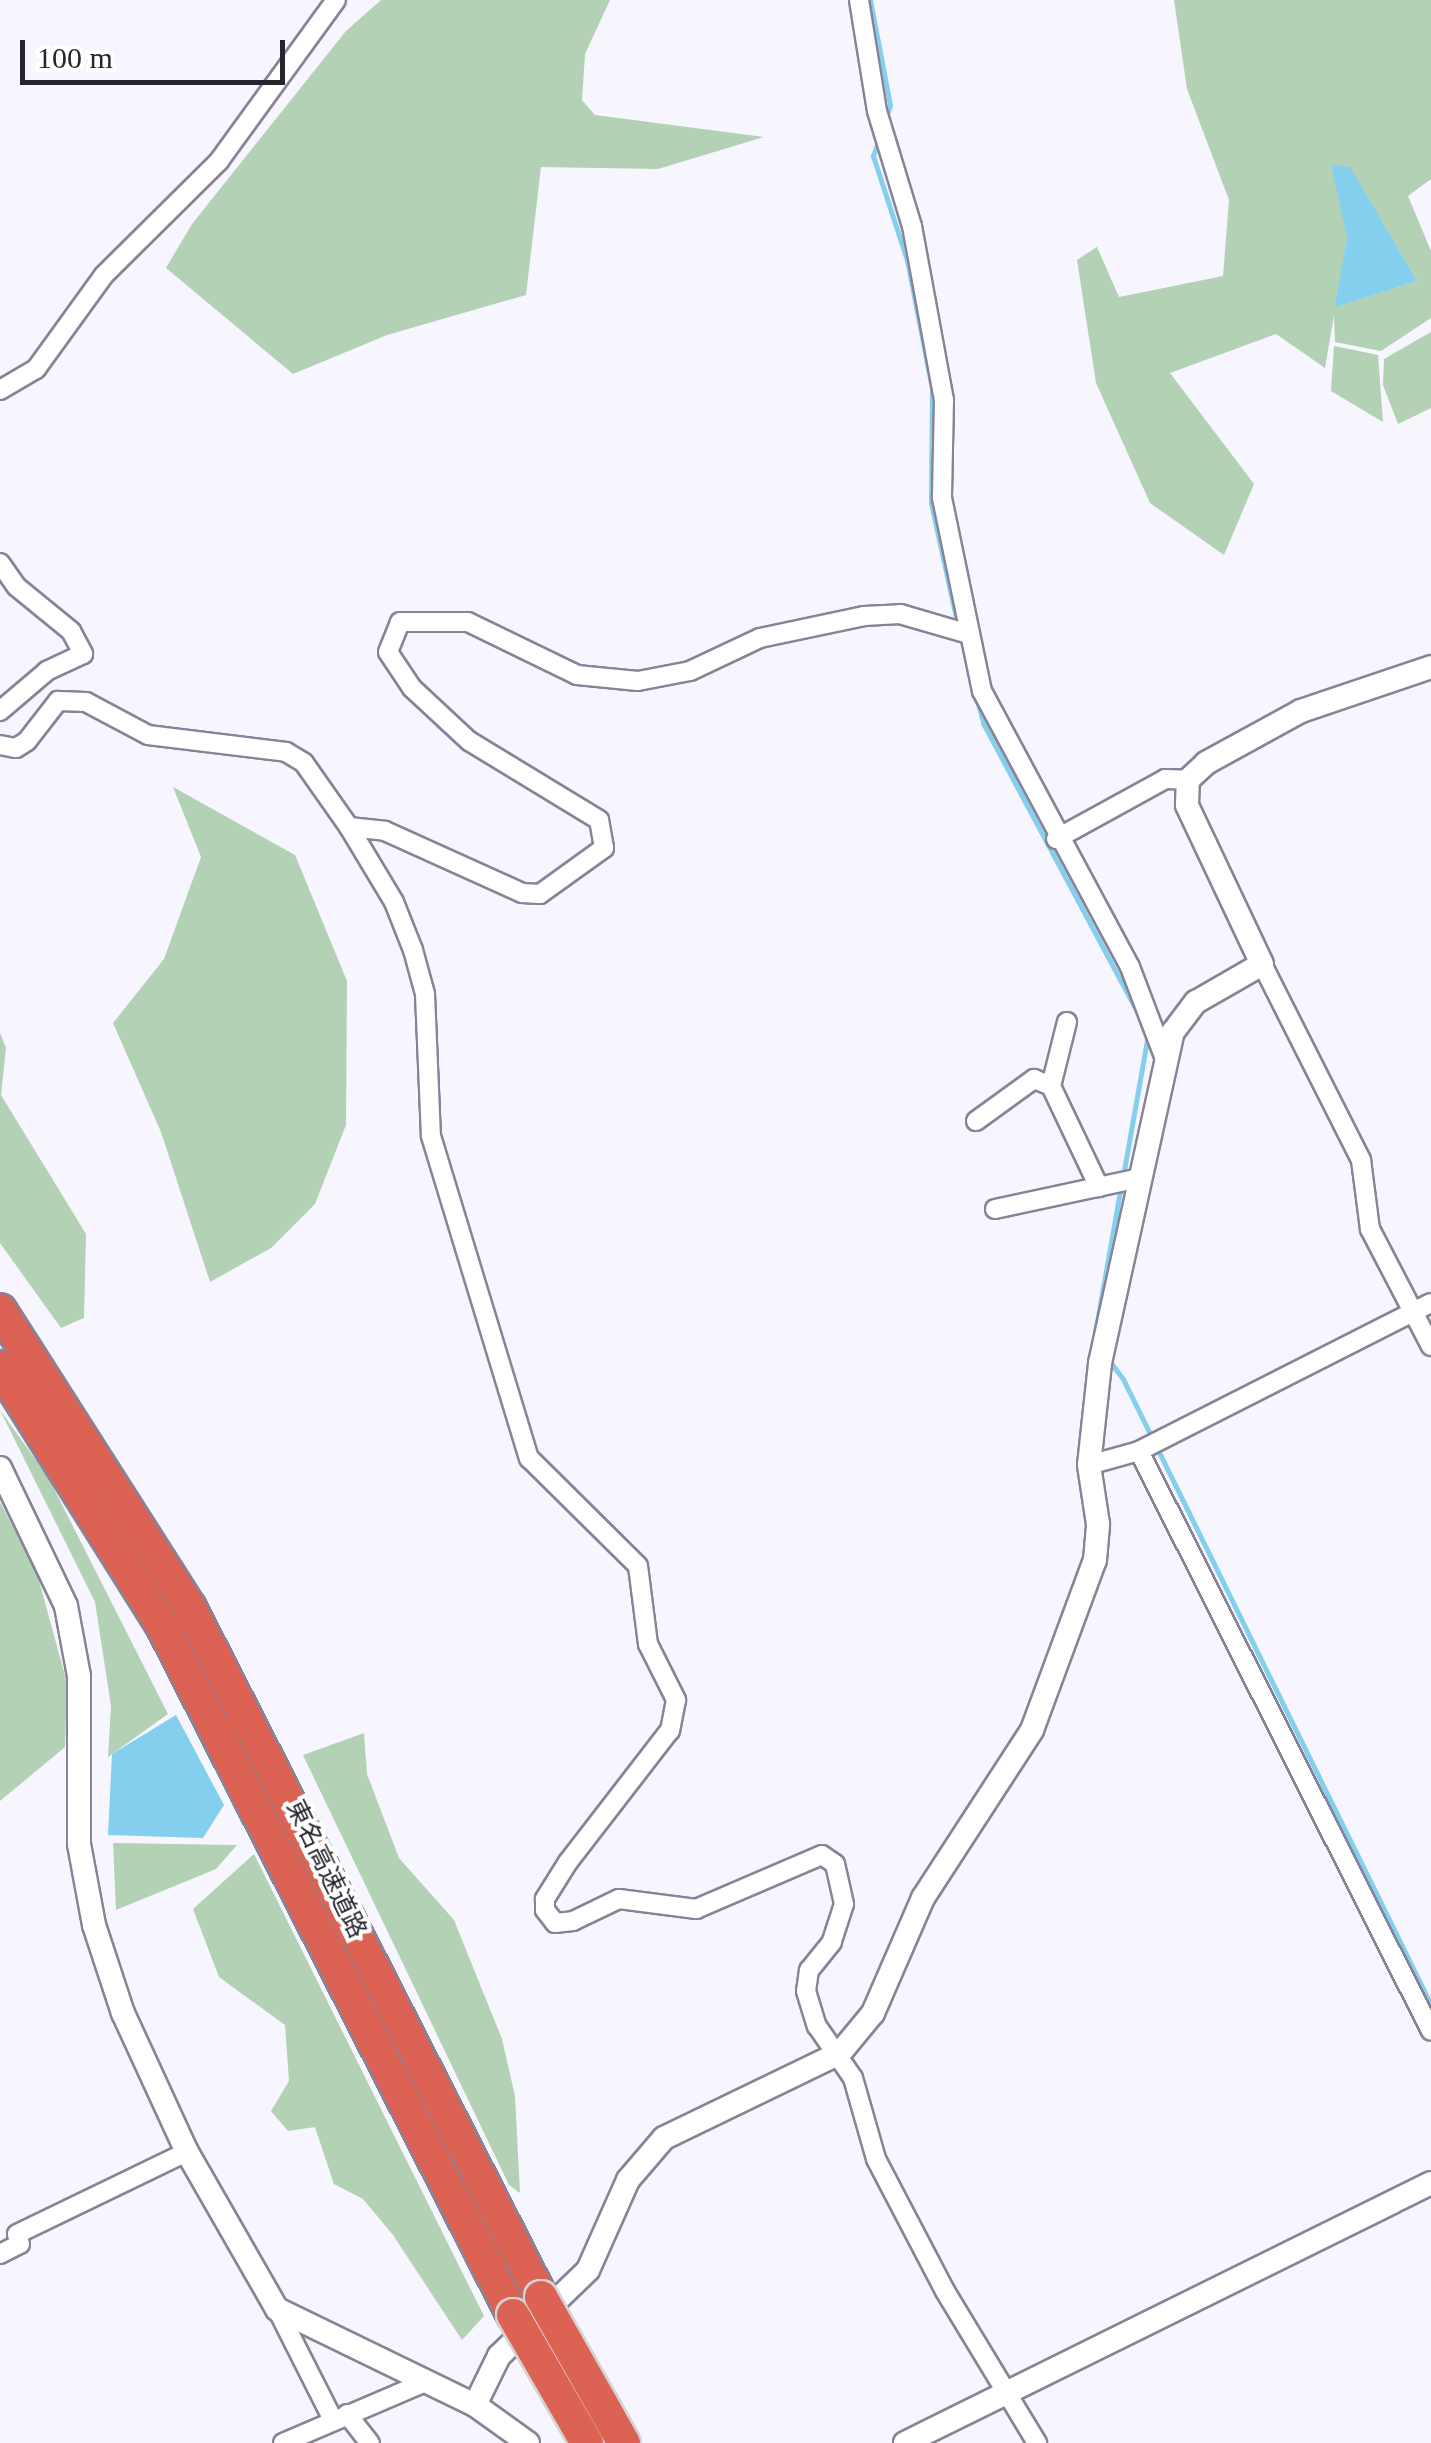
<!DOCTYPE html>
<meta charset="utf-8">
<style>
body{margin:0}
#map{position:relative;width:1431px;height:2443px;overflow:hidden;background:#f7f5fe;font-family:"Times New Roman","Noto Sans JP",serif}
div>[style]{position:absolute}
.green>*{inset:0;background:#b3d1b4}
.water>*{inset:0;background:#84cfed}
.stream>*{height:5px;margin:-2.5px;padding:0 2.5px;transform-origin:2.5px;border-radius:2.5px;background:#84cfed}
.roads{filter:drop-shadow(2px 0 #878398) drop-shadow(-2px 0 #878398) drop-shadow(0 2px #878398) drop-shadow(0 -2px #878398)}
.minor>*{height:18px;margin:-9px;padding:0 9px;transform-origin:9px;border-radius:9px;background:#fff}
.tertiary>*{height:22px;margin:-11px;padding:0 11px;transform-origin:11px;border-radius:11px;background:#fff}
.motorway>*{height:32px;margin:-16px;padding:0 16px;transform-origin:16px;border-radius:16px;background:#dc6253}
.bridges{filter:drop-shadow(2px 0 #d4d3d5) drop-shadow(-2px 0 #d4d3d5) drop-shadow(0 2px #d4d3d5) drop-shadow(0 -2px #d4d3d5)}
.motorway-bridge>*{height:32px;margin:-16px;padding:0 16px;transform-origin:16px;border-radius:16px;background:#dc6253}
span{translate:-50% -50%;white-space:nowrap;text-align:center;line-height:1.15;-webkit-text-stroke:8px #fff;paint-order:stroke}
.street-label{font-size:25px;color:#26242d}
.scale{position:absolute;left:20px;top:40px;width:265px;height:45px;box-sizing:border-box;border:5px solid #26242d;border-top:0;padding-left:12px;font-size:30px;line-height:35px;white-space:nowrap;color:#26242d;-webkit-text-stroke:8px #fff;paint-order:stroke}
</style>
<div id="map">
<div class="green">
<div style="clip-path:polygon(381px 0,610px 0,585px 54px,582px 100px,595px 115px,764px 137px,658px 169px,541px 167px,526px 295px,387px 335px,293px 374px,166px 268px,192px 224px,346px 31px)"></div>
<div style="clip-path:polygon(evenodd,1174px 0,1431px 0,1431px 179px,1408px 196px,1431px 251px,1431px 318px,1381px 351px,1335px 342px,1334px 315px,1325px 368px,1276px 334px,1170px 373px,1254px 484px,1224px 555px,1150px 503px,1096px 383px,1077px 260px,1097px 247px,1119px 297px,1223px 276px,1229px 200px,1187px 89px,1174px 0,1349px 167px,1417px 281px,1336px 306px,1347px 237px,1349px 167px)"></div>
<div style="clip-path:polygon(1431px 332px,1431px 408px,1398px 424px,1383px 385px,1384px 359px)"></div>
<div style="clip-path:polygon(1334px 346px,1378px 355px,1383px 422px,1331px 391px)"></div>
<div style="clip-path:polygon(173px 787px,295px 855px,347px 981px,346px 1125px,315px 1204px,271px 1248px,210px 1282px,161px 1132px,113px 1023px,164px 959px,201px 857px)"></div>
<div style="clip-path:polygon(0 1033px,6px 1048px,1px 1095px,86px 1234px,84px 1318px,61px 1328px,0 1243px)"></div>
<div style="clip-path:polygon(0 1410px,48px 1477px,168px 1714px,108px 1757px,111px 1706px,95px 1602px)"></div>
<div style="clip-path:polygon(0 1502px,37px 1573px,67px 1683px,65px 1747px,0 1801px)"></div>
<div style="clip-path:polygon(364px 1733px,367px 1774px,399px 1858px,454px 1920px,502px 2039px,515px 2096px,520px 2193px,509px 2185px,303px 1755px)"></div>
<div style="clip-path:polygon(113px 1843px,237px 1845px,216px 1869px,116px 1910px)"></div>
<div style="clip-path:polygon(254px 1854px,484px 2316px,462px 2340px,393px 2235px,363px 2199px,334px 2184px,315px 2127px,288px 2131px,271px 2111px,289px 2081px,285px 2025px,219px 1977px,193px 1909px)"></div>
</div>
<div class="water">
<div style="clip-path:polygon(1331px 165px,1350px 167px,1417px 281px,1335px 307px,1347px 237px)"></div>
<div style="clip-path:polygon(176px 1715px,224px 1805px,203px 1838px,108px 1835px,112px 1754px)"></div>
</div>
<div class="stream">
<div style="left:870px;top:0;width:107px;rotate:79.2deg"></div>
<div style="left:890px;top:105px;width:16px;rotate:108deg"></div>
<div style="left:879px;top:140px;width:17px;rotate:111deg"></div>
<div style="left:873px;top:156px;width:109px;rotate:71.9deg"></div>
<div style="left:907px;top:260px;width:131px;rotate:79deg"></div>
<div style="left:932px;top:389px;width:114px;rotate:90.5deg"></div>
<div style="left:931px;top:503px;width:127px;rotate:77.7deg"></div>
<div style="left:961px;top:638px;width:24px;rotate:75deg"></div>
<div style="left:976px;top:696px;width:28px;rotate:75deg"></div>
<div style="left:983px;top:723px;width:336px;rotate:61.9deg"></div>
<div style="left:1123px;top:1176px;width:144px;rotate:-80deg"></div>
<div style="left:1095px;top:1333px;width:149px;rotate:-80deg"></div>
<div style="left:1108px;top:1359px;width:25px;rotate:53deg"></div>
<div style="left:1123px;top:1379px;width:698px;rotate:63.8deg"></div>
</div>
<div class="roads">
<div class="minor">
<div style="left:859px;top:0;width:112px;rotate:80.8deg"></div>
<div style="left:877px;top:111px;width:120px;rotate:73.1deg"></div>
<div style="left:912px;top:226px;width:177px;rotate:79.6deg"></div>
<div style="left:944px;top:400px;width:98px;rotate:91.2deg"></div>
<div style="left:942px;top:498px;width:197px;rotate:78.3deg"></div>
<div style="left:982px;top:691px;width:313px;rotate:61.8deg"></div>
<div style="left:1130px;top:967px;width:98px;rotate:69.2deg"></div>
<div style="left:0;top:390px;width:42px;rotate:-30.3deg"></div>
<div style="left:36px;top:369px;width:116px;rotate:-54.1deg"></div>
<div style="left:104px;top:275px;width:162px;rotate:-44.7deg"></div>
<div style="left:219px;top:161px;width:199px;rotate:-54deg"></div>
<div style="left:0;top:563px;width:29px;rotate:55deg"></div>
<div style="left:17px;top:587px;width:70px;rotate:39.2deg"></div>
<div style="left:71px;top:631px;width:26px;rotate:62deg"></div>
<div style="left:83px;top:654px;width:40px;rotate:155deg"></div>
<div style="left:47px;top:671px;width:62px;rotate:139.6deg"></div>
<div style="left:0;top:745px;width:16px;rotate:11deg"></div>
<div style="left:16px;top:748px;width:13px;rotate:-32deg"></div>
<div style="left:27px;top:741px;width:51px;rotate:-52.2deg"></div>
<div style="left:58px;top:701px;width:28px;rotate:2deg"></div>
<div style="left:86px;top:702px;width:70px;rotate:28deg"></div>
<div style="left:148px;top:735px;width:139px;rotate:7deg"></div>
<div style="left:286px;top:752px;width:21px;rotate:31deg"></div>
<div style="left:304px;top:763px;width:78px;rotate:54.9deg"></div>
<div style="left:349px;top:827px;width:87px;rotate:59deg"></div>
<div style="left:394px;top:902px;width:52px;rotate:68.4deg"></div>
<div style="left:413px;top:950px;width:46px;rotate:74.7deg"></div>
<div style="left:425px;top:994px;width:142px;rotate:87.6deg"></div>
<div style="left:431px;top:1136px;width:337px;rotate:73.1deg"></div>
<div style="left:529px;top:1458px;width:153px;rotate:44.7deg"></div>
<div style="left:638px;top:1566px;width:79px;rotate:82.7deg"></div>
<div style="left:648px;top:1644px;width:63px;rotate:63.4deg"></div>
<div style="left:676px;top:1700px;width:31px;rotate:101deg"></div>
<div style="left:670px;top:1730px;width:167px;rotate:127.7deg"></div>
<div style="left:568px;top:1862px;width:44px;rotate:121.9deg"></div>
<div style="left:545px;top:1899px;width:11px;rotate:90deg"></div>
<div style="left:545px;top:1910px;width:16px;rotate:52deg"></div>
<div style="left:555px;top:1923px;width:18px;rotate:-6deg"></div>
<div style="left:573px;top:1921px;width:51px;rotate:-25.6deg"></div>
<div style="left:619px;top:1899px;width:78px;rotate:7.4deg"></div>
<div style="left:696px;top:1909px;width:137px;rotate:-23.2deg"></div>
<div style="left:822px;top:1855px;width:16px;rotate:35deg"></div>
<div style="left:835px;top:1864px;width:41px;rotate:77.3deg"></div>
<div style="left:844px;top:1904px;width:40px;rotate:108deg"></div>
<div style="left:832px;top:1942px;width:36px;rotate:129deg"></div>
<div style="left:809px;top:1970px;width:21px;rotate:98deg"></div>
<div style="left:806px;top:1991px;width:37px;rotate:73deg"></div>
<div style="left:817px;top:2026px;width:63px;rotate:55.3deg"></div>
<div style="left:853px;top:2078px;width:84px;rotate:74.1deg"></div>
<div style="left:876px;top:2159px;width:149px;rotate:62.4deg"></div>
<div style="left:945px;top:2291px;width:178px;rotate:58.8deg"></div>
<div style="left:349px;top:827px;width:36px;rotate:6deg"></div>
<div style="left:385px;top:831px;width:150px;rotate:24.3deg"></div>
<div style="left:522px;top:893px;width:18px;rotate:3deg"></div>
<div style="left:540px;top:894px;width:79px;rotate:-35.7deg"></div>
<div style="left:604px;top:848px;width:28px;rotate:-100deg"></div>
<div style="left:599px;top:820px;width:152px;rotate:-148.7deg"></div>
<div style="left:469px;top:741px;width:78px;rotate:-137.1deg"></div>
<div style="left:412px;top:688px;width:43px;rotate:-123.7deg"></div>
<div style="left:388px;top:652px;width:32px;rotate:-68deg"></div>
<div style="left:400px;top:622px;width:68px"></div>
<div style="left:468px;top:622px;width:121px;rotate:25.9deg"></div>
<div style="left:577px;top:675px;width:61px;rotate:5.6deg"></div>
<div style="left:638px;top:681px;width:53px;rotate:-10.9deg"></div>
<div style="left:690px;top:671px;width:77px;rotate:-25.2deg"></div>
<div style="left:760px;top:638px;width:106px;rotate:-11.9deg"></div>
<div style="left:864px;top:616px;width:36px;rotate:-3deg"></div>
<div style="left:900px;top:614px;width:72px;rotate:16.2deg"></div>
<div style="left:1056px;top:839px;width:124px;rotate:-28.8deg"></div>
<div style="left:1165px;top:779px;width:23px;rotate:2deg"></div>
<div style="left:1262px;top:964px;width:220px;rotate:63.2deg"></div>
<div style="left:1361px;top:1160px;width:70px;rotate:82.6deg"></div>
<div style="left:1370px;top:1229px;width:132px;rotate:62.5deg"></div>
<div style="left:1051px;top:1086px;width:66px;rotate:-76deg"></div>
<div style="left:976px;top:1121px;width:72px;rotate:-35.9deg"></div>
<div style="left:1034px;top:1079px;width:18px;rotate:22deg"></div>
<div style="left:1051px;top:1086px;width:112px;rotate:64.6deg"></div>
<div style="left:995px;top:1209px;width:148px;rotate:-12.1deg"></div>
<div style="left:1139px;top:1451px;width:649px;rotate:63.28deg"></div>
<div style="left:1089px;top:1465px;width:52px;rotate:-15.6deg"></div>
<div style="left:1139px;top:1451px;width:327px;rotate:-26.9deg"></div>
<div style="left:0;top:2254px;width:22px;rotate:-27deg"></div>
<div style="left:20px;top:2244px;width:10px;rotate:-107deg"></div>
<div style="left:17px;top:2234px;width:189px;rotate:-25.8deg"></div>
<div style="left:277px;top:2309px;width:124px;rotate:63.2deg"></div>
<div style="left:347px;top:2414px;width:37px;rotate:52deg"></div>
<div style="left:283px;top:2443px;width:155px;rotate:-23.2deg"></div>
</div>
<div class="tertiary">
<div style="left:0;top:1468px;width:153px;rotate:64.4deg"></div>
<div style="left:66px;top:1606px;width:71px;rotate:79.5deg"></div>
<div style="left:79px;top:1676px;width:168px;rotate:90deg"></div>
<div style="left:79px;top:1844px;width:82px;rotate:79.5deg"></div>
<div style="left:94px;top:1925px;width:93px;rotate:71.8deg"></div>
<div style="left:123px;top:2013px;width:153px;rotate:65.3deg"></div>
<div style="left:187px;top:2152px;width:181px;rotate:60.2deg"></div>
<div style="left:277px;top:2309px;width:220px;rotate:25.9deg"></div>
<div style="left:475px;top:2405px;width:65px;rotate:35.6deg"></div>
<div style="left:475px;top:2405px;width:55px;rotate:-63.9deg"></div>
<div style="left:499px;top:2356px;width:124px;rotate:-44deg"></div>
<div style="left:588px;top:2270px;width:98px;rotate:-66deg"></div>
<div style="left:628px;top:2180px;width:55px;rotate:-49.4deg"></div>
<div style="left:664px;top:2138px;width:195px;rotate:-25.8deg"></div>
<div style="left:840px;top:2053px;width:52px;rotate:-50.5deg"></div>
<div style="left:873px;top:2013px;width:125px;rotate:-66.5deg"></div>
<div style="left:923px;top:1898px;width:200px;rotate:-57deg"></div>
<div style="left:1032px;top:1730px;width:181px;rotate:-69.7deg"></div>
<div style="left:1095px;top:1560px;width:36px;rotate:-85deg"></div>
<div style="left:1098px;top:1524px;width:60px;rotate:-98.7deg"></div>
<div style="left:1089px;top:1465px;width:103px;rotate:-83.8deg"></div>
<div style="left:1100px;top:1363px;width:339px;rotate:-77.6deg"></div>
<div style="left:1173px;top:1032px;width:38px;rotate:-53deg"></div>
<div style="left:1196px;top:1002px;width:76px;rotate:-29.9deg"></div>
<div style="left:1262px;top:964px;width:176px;rotate:-115.3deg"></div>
<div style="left:1187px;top:805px;width:25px;rotate:-88deg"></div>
<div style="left:1188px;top:780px;width:25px;rotate:-43deg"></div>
<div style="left:1206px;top:763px;width:108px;rotate:-28.7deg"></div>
<div style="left:1301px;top:711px;width:137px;rotate:-18.7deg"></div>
<div style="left:905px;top:2443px;width:587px;rotate:-26.3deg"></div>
</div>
<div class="motorway">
<div style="left:0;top:1310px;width:353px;rotate:57.5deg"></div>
<div style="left:190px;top:1608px;width:773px;rotate:63deg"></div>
<div style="left:0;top:1367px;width:305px;rotate:57.9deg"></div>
<div style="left:162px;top:1625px;width:774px;rotate:63.04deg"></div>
</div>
</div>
<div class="bridges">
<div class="motorway-bridge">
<div style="left:541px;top:2297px;width:168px;rotate:60.4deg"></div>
<div style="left:513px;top:2315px;width:148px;rotate:60deg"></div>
</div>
</div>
<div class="street-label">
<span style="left:326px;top:1869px;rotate:64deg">東名高速道路</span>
</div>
<div class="scale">100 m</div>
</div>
